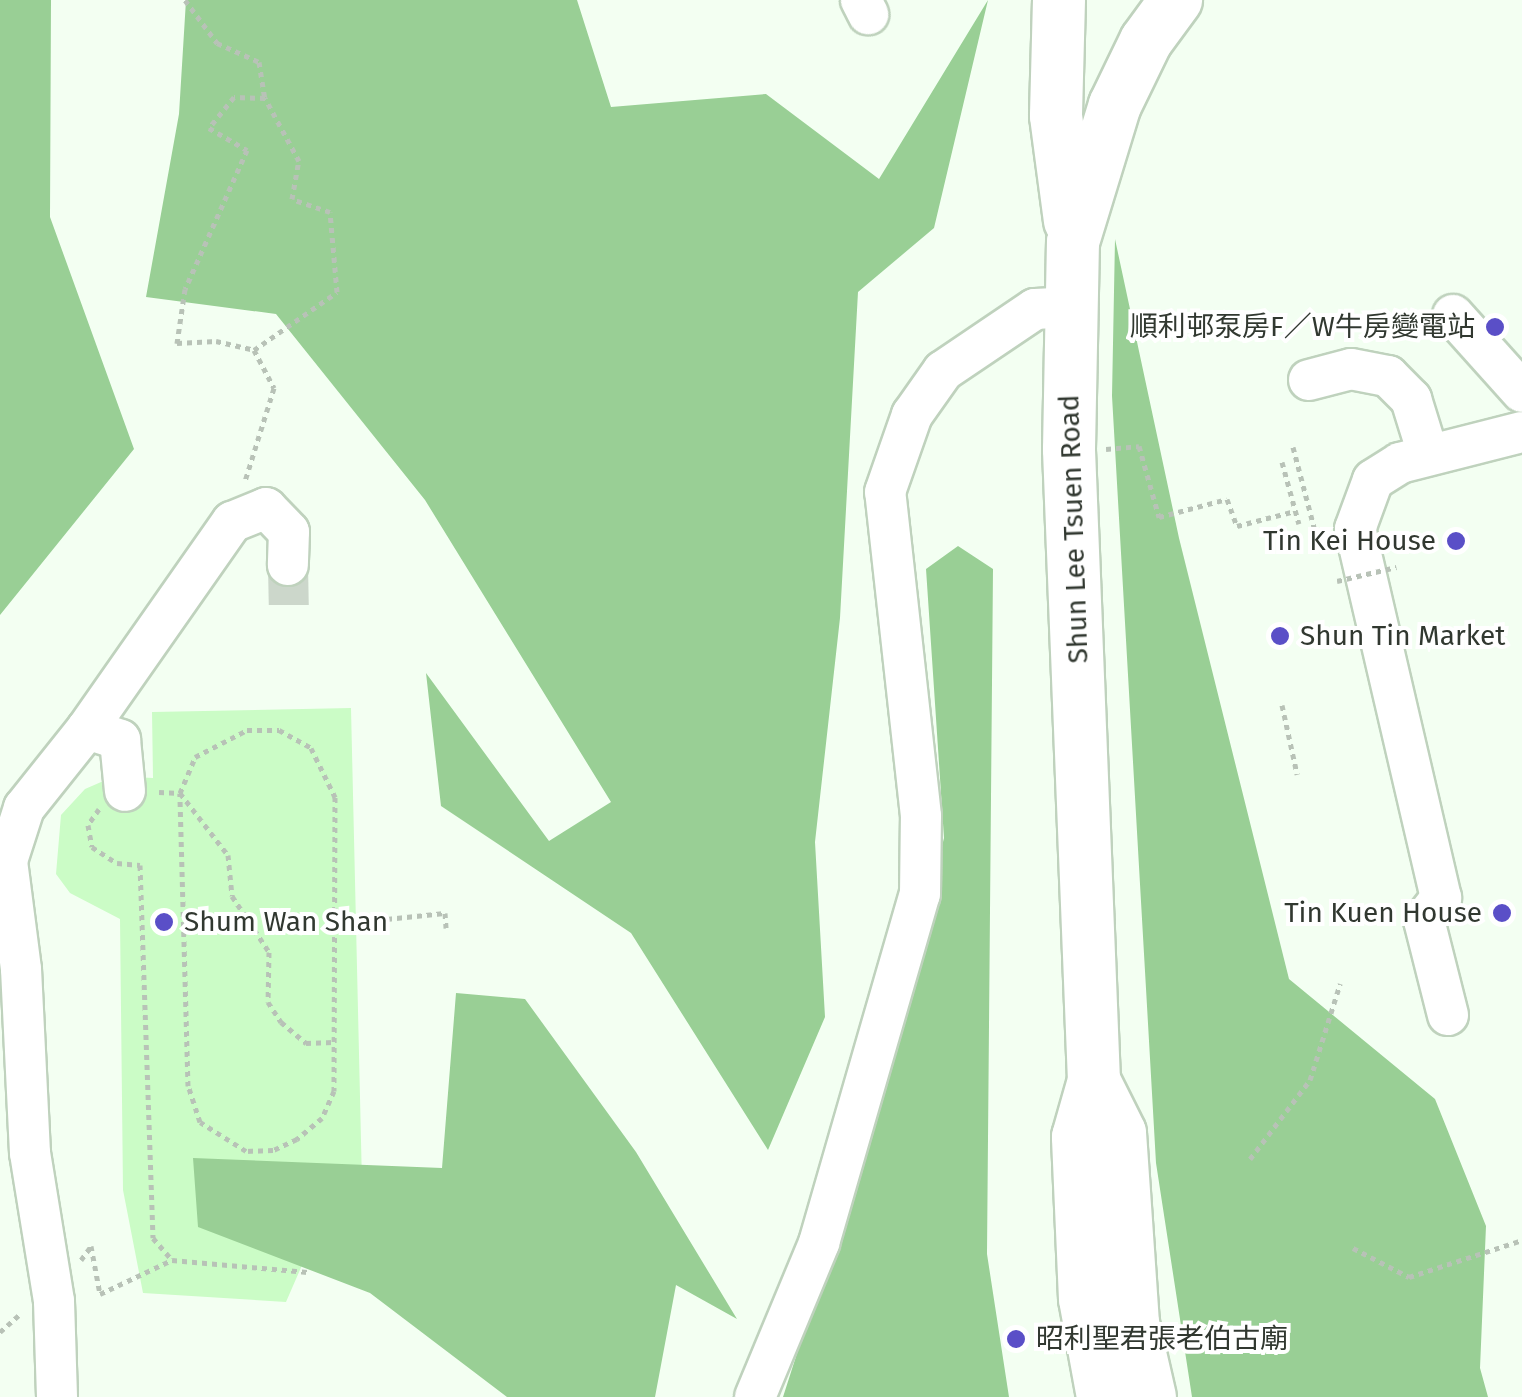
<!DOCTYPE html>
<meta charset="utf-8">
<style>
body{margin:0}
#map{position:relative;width:1522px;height:1397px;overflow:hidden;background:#f3fff2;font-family:"Fira Sans","Noto Sans TC",sans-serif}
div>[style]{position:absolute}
.green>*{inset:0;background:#cbfcc6}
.forest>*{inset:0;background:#99cf95}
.minor-tunnel>*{height:40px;margin-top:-20px;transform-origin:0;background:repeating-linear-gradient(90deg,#ccd7cb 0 40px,transparent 0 60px)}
.path>*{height:5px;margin-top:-2.5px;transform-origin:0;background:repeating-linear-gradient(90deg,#b8c2b7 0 5px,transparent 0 10px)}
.roads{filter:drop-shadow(2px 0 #bfd2bd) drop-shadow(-2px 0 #bfd2bd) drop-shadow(0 2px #bfd2bd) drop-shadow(0 -2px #bfd2bd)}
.minor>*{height:40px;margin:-20px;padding:0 20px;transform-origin:20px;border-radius:20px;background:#fff}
.major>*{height:52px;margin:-26px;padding:0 26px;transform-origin:26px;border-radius:26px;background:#fff}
.path-bridge>*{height:5px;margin-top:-2.5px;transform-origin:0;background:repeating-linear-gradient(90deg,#b8c2b7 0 5px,transparent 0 10px)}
.dots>*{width:28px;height:28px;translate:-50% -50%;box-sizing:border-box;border:5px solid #fff;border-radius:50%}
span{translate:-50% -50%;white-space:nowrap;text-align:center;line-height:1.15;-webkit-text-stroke:8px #fff;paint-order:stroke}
.poi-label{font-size:28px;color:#313830}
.right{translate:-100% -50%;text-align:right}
.left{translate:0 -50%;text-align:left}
.street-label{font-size:28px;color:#313830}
</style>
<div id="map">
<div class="green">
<div style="clip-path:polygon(351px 708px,362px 1183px,316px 1233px,286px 1302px,143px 1293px,123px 1190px,120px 919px,70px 893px,56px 874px,61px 815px,85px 789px,115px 776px,153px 778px,152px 712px)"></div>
</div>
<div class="forest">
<div style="clip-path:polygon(0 0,51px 0,50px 217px,134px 449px,0 615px)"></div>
<div style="clip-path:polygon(186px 0,577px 0,611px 107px,766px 94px,879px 179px,988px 0,934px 228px,858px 292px,840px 618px,815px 842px,825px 1017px,768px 1150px,631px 933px,441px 806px,426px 673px,549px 841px,611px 802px,425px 500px,276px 314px,146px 297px,179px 114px)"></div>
<div style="clip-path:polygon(1115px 239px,1179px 538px,1289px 979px,1435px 1099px,1486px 1226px,1480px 1368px,1488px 1397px,1192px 1397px,1156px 1163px,1112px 396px)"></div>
<div style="clip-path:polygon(958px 546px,993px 569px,987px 1254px,1009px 1397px,783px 1397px,879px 1098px,944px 838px,926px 569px)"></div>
<div style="clip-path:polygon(456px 993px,525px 999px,636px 1152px,737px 1319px,676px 1285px,655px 1397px,507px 1397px,370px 1293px,198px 1227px,193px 1158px,442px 1168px)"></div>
</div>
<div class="minor-tunnel">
<div style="left:288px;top:565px;width:52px;rotate:88.9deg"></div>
</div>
<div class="path">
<div style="left:185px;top:0;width:54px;rotate:53.3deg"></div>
<div style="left:217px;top:43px;width:46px;rotate:24.3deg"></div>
<div style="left:259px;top:62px;width:36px;rotate:81deg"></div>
<div style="left:265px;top:98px;width:31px;rotate:-178deg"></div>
<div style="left:234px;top:97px;width:40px;rotate:129deg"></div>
<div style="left:209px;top:128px;width:44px;rotate:30.1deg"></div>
<div style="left:247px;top:150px;width:152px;rotate:114deg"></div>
<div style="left:185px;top:289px;width:55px;rotate:98.4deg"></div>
<div style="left:177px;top:343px;width:39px;rotate:-3deg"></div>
<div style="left:216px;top:341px;width:39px;rotate:13deg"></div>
<div style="left:254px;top:350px;width:43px;rotate:62.2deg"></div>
<div style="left:274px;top:388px;width:97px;rotate:107.3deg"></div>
<div style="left:254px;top:350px;width:101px;rotate:-34.9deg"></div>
<div style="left:337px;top:292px;width:80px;rotate:-95deg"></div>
<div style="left:330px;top:212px;width:40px;rotate:-161.1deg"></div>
<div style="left:292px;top:199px;width:39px;rotate:-80deg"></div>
<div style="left:299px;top:161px;width:72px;rotate:-118.4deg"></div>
<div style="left:1293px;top:447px;width:83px;rotate:75.3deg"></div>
<div style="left:1106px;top:449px;width:33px;rotate:-5deg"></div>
<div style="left:1139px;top:446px;width:74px;rotate:74.3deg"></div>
<div style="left:1159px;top:517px;width:70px;rotate:-14.8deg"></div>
<div style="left:1227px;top:499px;width:29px;rotate:70deg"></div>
<div style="left:1237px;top:526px;width:60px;rotate:-14.5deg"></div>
<div style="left:1282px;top:462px;width:64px;rotate:74.7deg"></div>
<div style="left:1282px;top:705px;width:71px;rotate:77.7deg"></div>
<div style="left:247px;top:730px;width:32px"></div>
<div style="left:279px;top:730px;width:37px;rotate:29deg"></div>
<div style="left:311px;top:748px;width:55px;rotate:63.9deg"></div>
<div style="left:335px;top:797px;width:294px;rotate:90.2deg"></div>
<div style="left:334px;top:1091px;width:30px;rotate:114deg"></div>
<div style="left:322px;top:1118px;width:33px;rotate:140deg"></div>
<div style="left:297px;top:1139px;width:26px;rotate:155deg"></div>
<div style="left:273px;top:1150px;width:27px;rotate:178deg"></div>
<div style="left:246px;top:1151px;width:54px;rotate:-147.8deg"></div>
<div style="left:200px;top:1122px;width:38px;rotate:-108deg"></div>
<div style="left:188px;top:1086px;width:293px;rotate:-91.6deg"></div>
<div style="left:180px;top:793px;width:39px;rotate:-67deg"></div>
<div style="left:195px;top:757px;width:59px;rotate:-27.4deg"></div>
<div style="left:159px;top:792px;width:21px;rotate:3deg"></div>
<div style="left:180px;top:793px;width:78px;rotate:52.3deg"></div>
<div style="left:228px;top:855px;width:41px;rotate:84.4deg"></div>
<div style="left:232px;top:896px;width:67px;rotate:56.5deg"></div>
<div style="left:269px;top:952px;width:50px;rotate:91.1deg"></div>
<div style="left:268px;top:1002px;width:24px;rotate:57deg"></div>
<div style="left:281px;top:1022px;width:33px;rotate:40deg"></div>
<div style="left:306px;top:1043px;width:28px;rotate:-2deg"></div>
<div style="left:99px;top:809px;width:19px;rotate:125deg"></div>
<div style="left:88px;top:825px;width:22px;rotate:80deg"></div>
<div style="left:92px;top:847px;width:30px;rotate:33deg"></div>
<div style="left:117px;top:863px;width:23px;rotate:5deg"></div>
<div style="left:140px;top:865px;width:373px;rotate:88deg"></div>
<div style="left:153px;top:1238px;width:29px;rotate:49deg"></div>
<div style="left:172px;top:1260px;width:136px;rotate:5.1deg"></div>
<div style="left:367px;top:921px;width:78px;rotate:-5.9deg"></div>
<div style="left:445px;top:913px;width:15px;rotate:86deg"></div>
<div style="left:1250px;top:1159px;width:99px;rotate:-52.8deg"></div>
<div style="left:1310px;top:1080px;width:101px;rotate:-72.6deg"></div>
<div style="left:1353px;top:1248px;width:63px;rotate:27.4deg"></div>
<div style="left:1409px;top:1277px;width:119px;rotate:-18.1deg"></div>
<div style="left:81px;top:1260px;width:17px;rotate:-54deg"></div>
<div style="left:91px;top:1246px;width:49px;rotate:79.4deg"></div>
<div style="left:100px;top:1294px;width:80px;rotate:-25.3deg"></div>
<div style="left:0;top:1332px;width:25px;rotate:-42deg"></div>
</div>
<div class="roads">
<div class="minor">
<div style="left:861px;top:0;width:16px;rotate:63deg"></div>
<div style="left:1453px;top:315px;width:103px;rotate:48.1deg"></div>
<div style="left:1309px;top:380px;width:43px;rotate:-14.7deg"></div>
<div style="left:1351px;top:369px;width:38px;rotate:11deg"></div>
<div style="left:1388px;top:376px;width:33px;rotate:45deg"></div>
<div style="left:1411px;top:399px;width:58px;rotate:72.8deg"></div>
<div style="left:87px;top:729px;width:253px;rotate:-55deg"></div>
<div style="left:232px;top:522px;width:37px;rotate:-22deg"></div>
<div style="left:266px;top:508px;width:33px;rotate:46deg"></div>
<div style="left:289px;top:532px;width:33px;rotate:92deg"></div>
<div style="left:1448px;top:1015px;width:98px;rotate:-104.2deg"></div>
<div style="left:1424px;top:920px;width:28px;rotate:-52deg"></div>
<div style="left:1441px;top:898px;width:379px;rotate:-103.1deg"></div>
<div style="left:1355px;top:529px;width:52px;rotate:-69.8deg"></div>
<div style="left:1373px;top:480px;width:32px;rotate:-32deg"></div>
<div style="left:1400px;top:463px;width:126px;rotate:-14.3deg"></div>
<div style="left:57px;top:1397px;width:96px;rotate:-91.8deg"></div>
<div style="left:54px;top:1301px;width:150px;rotate:-99.2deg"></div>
<div style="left:30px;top:1153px;width:184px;rotate:-92.8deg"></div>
<div style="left:21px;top:969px;width:109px;rotate:-97.4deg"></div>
<div style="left:7px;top:861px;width:56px;rotate:-72.2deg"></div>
<div style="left:24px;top:808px;width:101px;rotate:-51.4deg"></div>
<div style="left:87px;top:729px;width:35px;rotate:18deg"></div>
<div style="left:120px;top:740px;width:51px;rotate:84.4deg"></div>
<div style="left:755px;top:1397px;width:167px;rotate:-67.4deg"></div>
<div style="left:819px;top:1243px;width:363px;rotate:-73.9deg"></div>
<div style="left:920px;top:894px;width:78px;rotate:-89.3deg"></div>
<div style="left:921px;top:816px;width:326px;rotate:-96.3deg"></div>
<div style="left:885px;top:492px;width:82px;rotate:-70.7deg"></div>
<div style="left:912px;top:415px;width:54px;rotate:-54.8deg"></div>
<div style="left:943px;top:371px;width:111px;rotate:-34deg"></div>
<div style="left:1035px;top:309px;width:36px;rotate:-3deg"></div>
</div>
<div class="major">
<div style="left:1059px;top:0;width:116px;rotate:91.5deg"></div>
<div style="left:1056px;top:116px;width:106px;rotate:82.4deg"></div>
<div style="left:1094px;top:1081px;width:58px;rotate:63.4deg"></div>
<div style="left:1120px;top:1133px;width:190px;rotate:86.1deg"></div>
<div style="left:1133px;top:1323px;width:76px;rotate:77.1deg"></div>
<div style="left:1103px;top:1397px;width:100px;rotate:-100.4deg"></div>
<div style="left:1085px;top:1299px;width:162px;rotate:-92.5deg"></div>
<div style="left:1078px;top:1137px;width:58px;rotate:-74.1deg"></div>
<div style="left:1094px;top:1081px;width:632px;rotate:-92.27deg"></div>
<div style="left:1069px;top:449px;width:207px;rotate:-88.9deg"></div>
<div style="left:1073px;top:242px;width:143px;rotate:-73deg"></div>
<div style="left:1115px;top:105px;width:71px;rotate:-64.2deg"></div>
<div style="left:1146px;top:41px;width:51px;rotate:-53.8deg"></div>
</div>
</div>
<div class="path-bridge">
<div style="left:1337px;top:581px;width:61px;rotate:-13.3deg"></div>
</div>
<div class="dots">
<div style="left:1495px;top:327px;background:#5a4fc7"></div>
<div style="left:1456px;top:541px;background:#5a4fc7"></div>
<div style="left:1280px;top:636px;background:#5a4fc7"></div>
<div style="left:1502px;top:913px;background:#5a4fc7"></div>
<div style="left:164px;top:922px;background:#5a4fc7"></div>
<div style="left:1016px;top:1339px;background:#5a4fc7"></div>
</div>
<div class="poi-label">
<span class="right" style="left:1475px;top:327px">順利邨泵房F／W牛房變電站</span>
<span class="right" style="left:1436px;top:541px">Tin Kei House</span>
<span class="left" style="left:1300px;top:636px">Shun Tin Market</span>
<span class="right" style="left:1482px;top:913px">Tin Kuen House</span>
<span class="left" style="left:184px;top:922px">Shum Wan Shan</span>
<span class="left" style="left:1036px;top:1339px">昭利聖君張老伯古廟</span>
</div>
<div class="street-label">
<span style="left:1074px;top:529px;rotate:-92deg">Shun Lee Tsuen Road</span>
</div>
</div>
